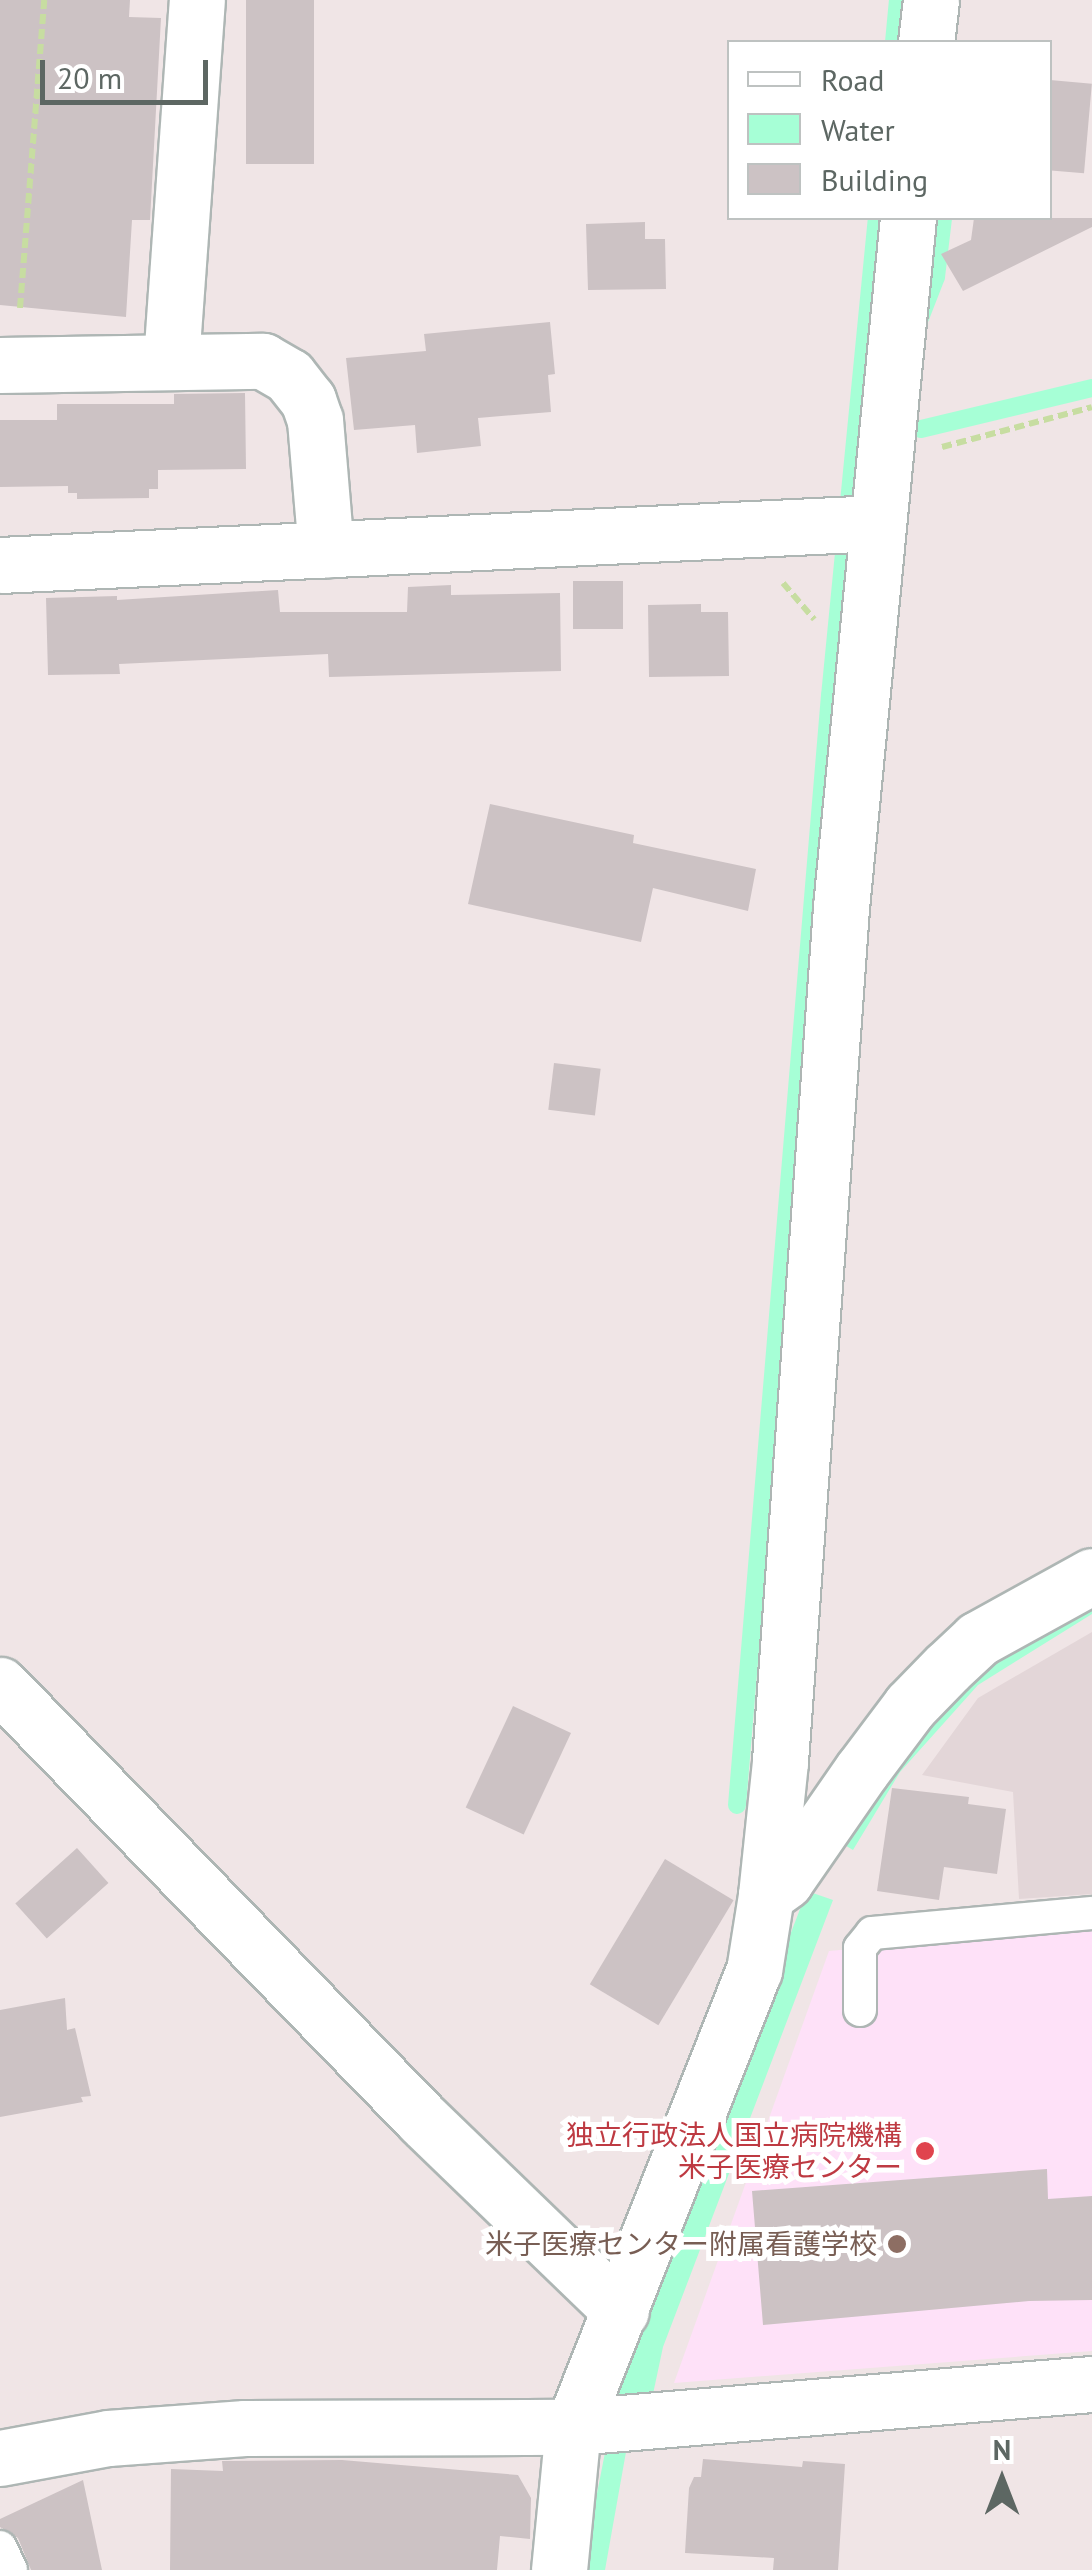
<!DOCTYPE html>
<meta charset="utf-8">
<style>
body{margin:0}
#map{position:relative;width:1092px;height:2570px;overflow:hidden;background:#f0e5e6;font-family:"PT Sans","Noto Sans JP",sans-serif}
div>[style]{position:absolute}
.education>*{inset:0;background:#e3d6d8}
.medical>*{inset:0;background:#fee1f8}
.water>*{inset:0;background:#a6ffd6}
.stream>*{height:18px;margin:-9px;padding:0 9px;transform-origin:9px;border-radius:9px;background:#a6ffd6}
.building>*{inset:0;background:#ccc2c4;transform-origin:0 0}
.path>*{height:6px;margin-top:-3px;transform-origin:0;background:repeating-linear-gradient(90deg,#c7dda1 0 10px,transparent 0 15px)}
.roads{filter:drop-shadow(2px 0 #aeb6b4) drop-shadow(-2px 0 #aeb6b4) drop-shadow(0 2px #aeb6b4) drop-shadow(0 -2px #aeb6b4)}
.service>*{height:32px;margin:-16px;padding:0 16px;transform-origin:16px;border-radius:16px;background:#fff}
.minor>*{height:55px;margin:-27.5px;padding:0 27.5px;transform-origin:27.5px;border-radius:27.5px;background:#fff}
.tertiary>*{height:55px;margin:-27.5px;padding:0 27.5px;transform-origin:27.5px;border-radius:27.5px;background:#fff}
.dots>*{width:28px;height:28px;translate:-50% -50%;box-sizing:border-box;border:5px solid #fff;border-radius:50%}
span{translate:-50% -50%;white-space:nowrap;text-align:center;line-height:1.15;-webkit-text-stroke:10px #fff;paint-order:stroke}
.health-label{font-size:28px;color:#be3a42}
.right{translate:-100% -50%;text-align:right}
.education-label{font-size:28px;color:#785e54}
.legend{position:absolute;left:727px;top:40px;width:325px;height:180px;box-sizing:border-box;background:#fff;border:2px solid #bec2c1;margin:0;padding:12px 18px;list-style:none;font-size:30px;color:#5d6763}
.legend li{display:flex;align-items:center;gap:20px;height:50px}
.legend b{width:50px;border:2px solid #bec2c1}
.north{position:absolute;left:952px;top:2430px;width:100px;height:100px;-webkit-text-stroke:8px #fff;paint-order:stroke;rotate:0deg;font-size:28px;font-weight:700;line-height:40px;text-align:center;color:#5d6763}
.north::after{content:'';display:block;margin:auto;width:35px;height:45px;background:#5d6763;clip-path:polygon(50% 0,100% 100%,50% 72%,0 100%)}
.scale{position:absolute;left:40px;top:60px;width:168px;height:45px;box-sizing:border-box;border:5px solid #5d6763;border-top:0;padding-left:12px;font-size:30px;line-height:35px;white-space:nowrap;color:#5d6763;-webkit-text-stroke:8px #fff;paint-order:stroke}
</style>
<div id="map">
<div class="education">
<div style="clip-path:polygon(1092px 1632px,1092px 1894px,1019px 1899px,1013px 1792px,922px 1775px,978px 1698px)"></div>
</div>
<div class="medical">
<div style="clip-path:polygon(1092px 1927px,1092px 2351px,674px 2383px,829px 1951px)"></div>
</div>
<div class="water">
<div style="clip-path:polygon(1092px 1585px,1092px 1614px,978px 1685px,900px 1772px,853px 1850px,833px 1838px,932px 1701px)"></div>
<div style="clip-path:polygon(807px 1891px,833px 1900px,663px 2347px,653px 2394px,626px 2452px,605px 2570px,582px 2570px,620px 2376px)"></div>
</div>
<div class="stream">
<div style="left:894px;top:42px;width:42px;rotate:-84.6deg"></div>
<div style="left:920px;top:318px;width:44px;rotate:-68.7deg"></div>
<div style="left:936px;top:277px;width:59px;rotate:-83.2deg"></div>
<div style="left:921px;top:429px;width:176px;rotate:-13.5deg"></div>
<div style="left:737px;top:1805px;width:1113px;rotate:-85.21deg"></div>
<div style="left:830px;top:696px;width:480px;rotate:-84.4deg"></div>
</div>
<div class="building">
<div style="clip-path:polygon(0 0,130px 0,129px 17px,161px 18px,150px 220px,132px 220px,126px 317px,0 305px)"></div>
<div style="left:246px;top:0;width:68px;height:164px"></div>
<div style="left:1050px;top:80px;width:42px;height:90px;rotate:5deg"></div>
<div style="clip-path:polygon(974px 218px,1092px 218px,1092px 227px,963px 291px,941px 254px,971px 240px)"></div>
<div style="clip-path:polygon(645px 222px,645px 239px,665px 239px,666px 289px,588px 290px,586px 224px)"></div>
<div style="clip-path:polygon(550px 322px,555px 374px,548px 375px,551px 412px,478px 418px,481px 446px,417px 453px,415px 425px,354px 430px,346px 358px,426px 351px,424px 334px)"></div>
<div style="clip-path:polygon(245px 393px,246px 469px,158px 470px,158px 489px,149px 489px,149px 498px,77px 499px,77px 493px,68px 493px,68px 486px,0 487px,0 420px,57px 420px,57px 404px,174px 404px,174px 394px)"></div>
<div style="left:623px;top:581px;width:48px;height:50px;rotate:90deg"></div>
<div style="clip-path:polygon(451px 585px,451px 595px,560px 593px,561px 671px,329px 677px,328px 654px,119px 664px,120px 674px,48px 675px,46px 598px,117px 596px,117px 600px,278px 590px,280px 612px,407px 612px,408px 587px)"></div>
<div style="clip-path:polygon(701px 604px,701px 612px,728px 612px,729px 676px,649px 677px,648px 605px)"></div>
<div style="clip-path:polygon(490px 804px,634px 835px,633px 843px,756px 869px,748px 911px,653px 888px,641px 942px,468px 904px)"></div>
<div style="left:554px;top:1063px;width:47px;height:47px;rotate:7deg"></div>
<div style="left:513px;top:1706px;width:64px;height:112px;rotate:25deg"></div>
<div style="clip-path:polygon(892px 1788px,969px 1797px,968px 1804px,1006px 1809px,997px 1874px,944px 1867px,939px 1900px,877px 1891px)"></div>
<div style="left:77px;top:1848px;width:47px;height:83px;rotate:48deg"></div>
<div style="left:665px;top:1859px;width:80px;height:146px;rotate:31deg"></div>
<div style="clip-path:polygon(65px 1998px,67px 2030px,75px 2028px,91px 2096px,81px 2097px,83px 2102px,0 2117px,0 2010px)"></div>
<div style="clip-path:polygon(1047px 2169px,1048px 2199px,1092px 2196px,1092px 2300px,1029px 2301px,763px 2325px,752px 2191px)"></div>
<div style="clip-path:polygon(703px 2459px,802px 2467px,803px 2461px,845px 2464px,838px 2570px,773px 2570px,774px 2558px,685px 2553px,689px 2488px,694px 2477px,701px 2477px)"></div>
<div style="clip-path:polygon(342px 2460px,518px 2475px,531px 2498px,530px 2539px,500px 2536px,497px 2570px,170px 2570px,171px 2469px,223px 2471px,222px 2461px)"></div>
<div style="clip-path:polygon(83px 2480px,102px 2570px,31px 2570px,18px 2538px,0 2527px,0 2519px)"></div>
</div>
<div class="path">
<div style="left:20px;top:308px;width:309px;rotate:-85.5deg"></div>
<div style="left:942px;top:447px;width:155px;rotate:-14.9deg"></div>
<div style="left:783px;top:583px;width:48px;rotate:49.3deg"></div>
</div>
<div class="roads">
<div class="service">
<div style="left:860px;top:2010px;width:62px;rotate:-90deg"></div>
<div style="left:860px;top:1948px;width:19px;rotate:-51deg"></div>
<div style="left:872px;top:1933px;width:221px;rotate:-5.2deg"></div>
<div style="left:0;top:2547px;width:25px;rotate:64deg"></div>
</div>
<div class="minor">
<div style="left:926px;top:42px;width:42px;rotate:-83.2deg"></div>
<div style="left:171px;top:361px;width:362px;rotate:-85.9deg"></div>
<div style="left:0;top:365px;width:263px;rotate:-0.9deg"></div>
<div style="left:263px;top:361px;width:30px;rotate:30deg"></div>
<div style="left:289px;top:376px;width:31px;rotate:52deg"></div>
<div style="left:308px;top:400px;width:21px;rotate:71deg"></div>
<div style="left:315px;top:420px;width:130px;rotate:85.2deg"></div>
<div style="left:0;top:565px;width:878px;rotate:-2.74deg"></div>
<div style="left:0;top:1685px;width:607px;rotate:45.8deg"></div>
<div style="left:423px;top:2120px;width:275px;rotate:44deg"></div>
<div style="left:766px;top:1895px;width:24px;rotate:-36deg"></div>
<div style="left:785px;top:1881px;width:135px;rotate:-55.3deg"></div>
<div style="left:862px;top:1770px;width:80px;rotate:-53.1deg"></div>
<div style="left:910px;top:1706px;width:53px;rotate:-45.8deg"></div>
<div style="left:947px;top:1668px;width:42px;rotate:-43.1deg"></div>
<div style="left:978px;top:1639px;width:130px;rotate:-28.9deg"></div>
<div style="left:559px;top:2570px;width:144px;rotate:-84.4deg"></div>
<div style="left:573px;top:2427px;width:491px;rotate:-68.4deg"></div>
<div style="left:754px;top:1971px;width:77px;rotate:-81deg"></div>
<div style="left:766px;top:1895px;width:135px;rotate:-84deg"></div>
<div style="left:780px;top:1761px;width:856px;rotate:-85.91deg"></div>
<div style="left:841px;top:907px;width:692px;rotate:-84.45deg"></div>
</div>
<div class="tertiary">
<div style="left:0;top:2458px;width:110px;rotate:-10.5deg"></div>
<div style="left:108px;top:2438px;width:137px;rotate:-4.2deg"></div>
<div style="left:245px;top:2428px;width:328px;rotate:-0.2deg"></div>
<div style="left:573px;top:2427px;width:521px;rotate:-4.74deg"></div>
</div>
</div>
<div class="dots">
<div style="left:925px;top:2151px;background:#e0444e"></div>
<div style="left:897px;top:2244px;background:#8d6e63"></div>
</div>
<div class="health-label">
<span class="right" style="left:902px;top:2151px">独立行政法人国立病院機構<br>米子医療センター</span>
</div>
<div class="education-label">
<span class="right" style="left:877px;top:2244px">米子医療センター附属看護学校</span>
</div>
<ul class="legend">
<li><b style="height:12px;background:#fff"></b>Road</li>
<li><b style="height:28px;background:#a6ffd6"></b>Water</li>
<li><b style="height:28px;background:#ccc2c4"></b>Building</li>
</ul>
<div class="north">N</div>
<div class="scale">20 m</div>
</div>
